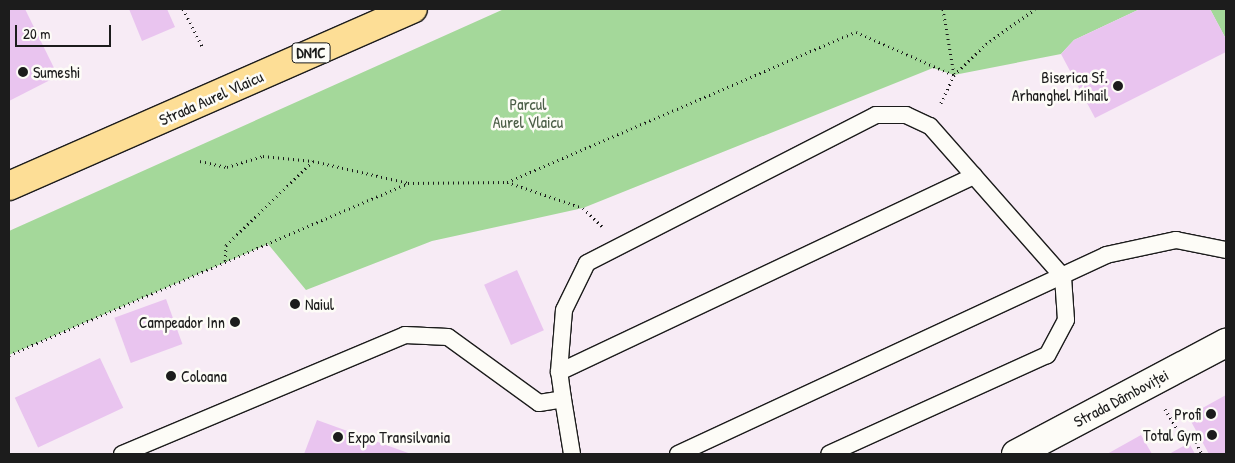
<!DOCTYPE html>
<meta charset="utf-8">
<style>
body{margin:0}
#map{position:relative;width:1235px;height:463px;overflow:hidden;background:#f7ebf5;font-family:"Patrick Hand",sans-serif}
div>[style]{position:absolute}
.green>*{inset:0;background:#a4d89a}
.building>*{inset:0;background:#e9c4ef;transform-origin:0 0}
.path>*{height:3px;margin-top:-1.5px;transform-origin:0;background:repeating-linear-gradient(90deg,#1c1c1c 0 1px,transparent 0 5px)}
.roads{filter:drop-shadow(1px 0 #1c1c1c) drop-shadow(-1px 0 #1c1c1c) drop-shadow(0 1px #1c1c1c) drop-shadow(0 -1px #1c1c1c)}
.lane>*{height:16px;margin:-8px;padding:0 8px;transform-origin:8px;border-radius:8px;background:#fdfcf7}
.secondary>*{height:28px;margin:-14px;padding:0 14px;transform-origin:14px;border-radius:14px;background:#fdfcf7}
.primary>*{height:28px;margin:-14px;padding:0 14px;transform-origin:14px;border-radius:14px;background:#fdde96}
.dots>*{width:14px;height:14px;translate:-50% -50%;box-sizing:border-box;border:2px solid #fdfcf7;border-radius:50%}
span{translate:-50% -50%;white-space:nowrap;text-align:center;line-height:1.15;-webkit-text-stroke:5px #fdfcf7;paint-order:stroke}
.shield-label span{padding:1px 4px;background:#fdfcf7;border:1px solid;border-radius:4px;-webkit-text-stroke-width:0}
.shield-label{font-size:15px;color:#1c1c1c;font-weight:700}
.poi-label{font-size:16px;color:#1c1c1c}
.left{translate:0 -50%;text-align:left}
.right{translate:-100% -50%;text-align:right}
.street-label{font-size:16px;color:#1c1c1c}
.park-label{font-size:16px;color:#4c5e48}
.frame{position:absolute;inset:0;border:10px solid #1c1c1c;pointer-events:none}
.scale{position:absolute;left:15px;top:25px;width:96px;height:22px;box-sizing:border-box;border:2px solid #1c1c1c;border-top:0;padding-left:6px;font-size:15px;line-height:18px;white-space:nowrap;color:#1c1c1c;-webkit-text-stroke:4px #fdfcf7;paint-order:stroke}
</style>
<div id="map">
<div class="green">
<div style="clip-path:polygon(504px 9px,1140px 9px,1074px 40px,1061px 54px,954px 75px,933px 68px,583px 208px,432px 241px,306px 290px,268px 244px,9px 355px,9px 231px)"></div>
<div style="clip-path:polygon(1210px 9px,1226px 9px,1226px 39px)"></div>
</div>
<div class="building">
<div style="clip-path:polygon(9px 9px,25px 9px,58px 76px,9px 101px)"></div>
<div style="clip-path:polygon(129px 9px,167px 9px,175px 27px,142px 41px)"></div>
<div style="clip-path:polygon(1140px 9px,1210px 9px,1226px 39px,1226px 52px,1095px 118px,1061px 54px,1074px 40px)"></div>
<div style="left:517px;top:270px;width:66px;height:36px;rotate:66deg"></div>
<div style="left:166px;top:299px;width:48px;height:55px;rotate:70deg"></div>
<div style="left:100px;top:358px;width:55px;height:94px;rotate:65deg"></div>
<div style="clip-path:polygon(1226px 395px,1226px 454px,1209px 454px,1188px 416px)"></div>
<div style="clip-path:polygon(317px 420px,411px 454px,304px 454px)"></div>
<div style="clip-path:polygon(1141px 435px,1152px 454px,1107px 454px)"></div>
<div style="clip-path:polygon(1189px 443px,1195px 454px,1169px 454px)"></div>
</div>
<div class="path">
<div style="left:183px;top:9px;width:42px;rotate:62.8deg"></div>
<div style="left:943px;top:9px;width:67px;rotate:80.5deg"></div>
<div style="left:954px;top:75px;width:45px;rotate:-44.1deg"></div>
<div style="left:986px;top:44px;width:60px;rotate:-35.5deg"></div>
<div style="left:200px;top:161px;width:28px;rotate:13deg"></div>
<div style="left:227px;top:167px;width:38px;rotate:-17deg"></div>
<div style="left:263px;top:156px;width:50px;rotate:5.7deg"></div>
<div style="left:313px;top:161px;width:121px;rotate:136deg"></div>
<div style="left:226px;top:245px;width:17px;rotate:93deg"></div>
<div style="left:313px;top:161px;width:98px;rotate:13deg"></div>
<div style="left:408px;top:183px;width:99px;rotate:-0.6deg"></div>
<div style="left:507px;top:182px;width:80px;rotate:18.9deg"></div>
<div style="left:583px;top:208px;width:28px;rotate:44deg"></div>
<div style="left:507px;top:182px;width:380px;rotate:-23.3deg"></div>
<div style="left:856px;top:32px;width:107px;rotate:23.7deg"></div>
<div style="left:954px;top:75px;width:33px;rotate:115deg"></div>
<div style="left:9px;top:355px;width:434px;rotate:-23.3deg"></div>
<div style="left:1165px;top:409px;width:31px;rotate:59deg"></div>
<div style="left:1181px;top:436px;width:11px;rotate:-15deg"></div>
<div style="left:1192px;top:433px;width:23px;rotate:65deg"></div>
</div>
<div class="roads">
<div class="lane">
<div style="left:559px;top:372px;width:459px;rotate:-25.3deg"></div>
<div style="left:563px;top:399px;width:27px;rotate:-98deg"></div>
<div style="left:559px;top:372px;width:62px;rotate:-85.4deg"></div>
<div style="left:564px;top:310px;width:52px;rotate:-63.9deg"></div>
<div style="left:587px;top:263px;width:325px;rotate:-27.1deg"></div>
<div style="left:876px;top:115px;width:30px"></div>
<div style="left:906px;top:115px;width:26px;rotate:25deg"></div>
<div style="left:930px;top:126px;width:201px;rotate:48.6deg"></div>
<div style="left:1063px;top:277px;width:43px;rotate:86deg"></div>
<div style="left:1066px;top:320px;width:40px;rotate:118deg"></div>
<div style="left:1047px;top:355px;width:239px;rotate:155.6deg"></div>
<div style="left:122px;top:454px;width:307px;rotate:-22.8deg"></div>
<div style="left:405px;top:335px;width:43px;rotate:2.7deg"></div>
<div style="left:448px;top:337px;width:112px;rotate:36deg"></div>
<div style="left:539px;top:403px;width:24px;rotate:-9deg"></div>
<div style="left:563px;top:399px;width:56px;rotate:80.7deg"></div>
<div style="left:678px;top:454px;width:472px;rotate:-24.9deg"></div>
<div style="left:1106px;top:255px;width:72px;rotate:-12.1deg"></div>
<div style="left:1176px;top:240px;width:51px;rotate:11.3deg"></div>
</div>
<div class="secondary">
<div style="left:1016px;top:454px;width:238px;rotate:-27.9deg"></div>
</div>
<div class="primary">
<div style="left:9px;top:186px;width:441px;rotate:-23.7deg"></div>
</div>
</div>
<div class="dots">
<div style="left:23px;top:72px;background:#1c1c1c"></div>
<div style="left:1118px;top:86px;background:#1c1c1c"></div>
<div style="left:295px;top:304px;background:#1c1c1c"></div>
<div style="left:235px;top:322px;background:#1c1c1c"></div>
<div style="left:171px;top:376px;background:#1c1c1c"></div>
<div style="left:1211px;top:414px;background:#1c1c1c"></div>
<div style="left:1212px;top:435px;background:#1c1c1c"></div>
<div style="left:338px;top:437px;background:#1c1c1c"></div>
</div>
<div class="shield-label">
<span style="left:311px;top:53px">DN1C</span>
</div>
<div class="poi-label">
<span class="left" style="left:33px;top:72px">Sumeshi</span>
<span class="right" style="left:1108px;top:86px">Biserica Sf.<br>Arhanghel Mihail</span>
<span class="left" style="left:305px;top:304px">Naiul</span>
<span class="right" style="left:225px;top:322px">Campeador Inn</span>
<span class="left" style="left:181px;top:376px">Coloana</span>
<span class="right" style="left:1201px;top:414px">Profi</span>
<span class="right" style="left:1202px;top:435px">Total Gym</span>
<span class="left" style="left:348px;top:437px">Expo Transilvania</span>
</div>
<div class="street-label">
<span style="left:211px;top:98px;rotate:-24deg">Strada Aurel Vlaicu</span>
<span style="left:1121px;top:398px;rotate:-28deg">Strada Dâmboviței</span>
</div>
<div class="park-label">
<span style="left:528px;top:113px">Parcul<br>Aurel Vlaicu</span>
</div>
<div class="frame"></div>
<div class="scale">20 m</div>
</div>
